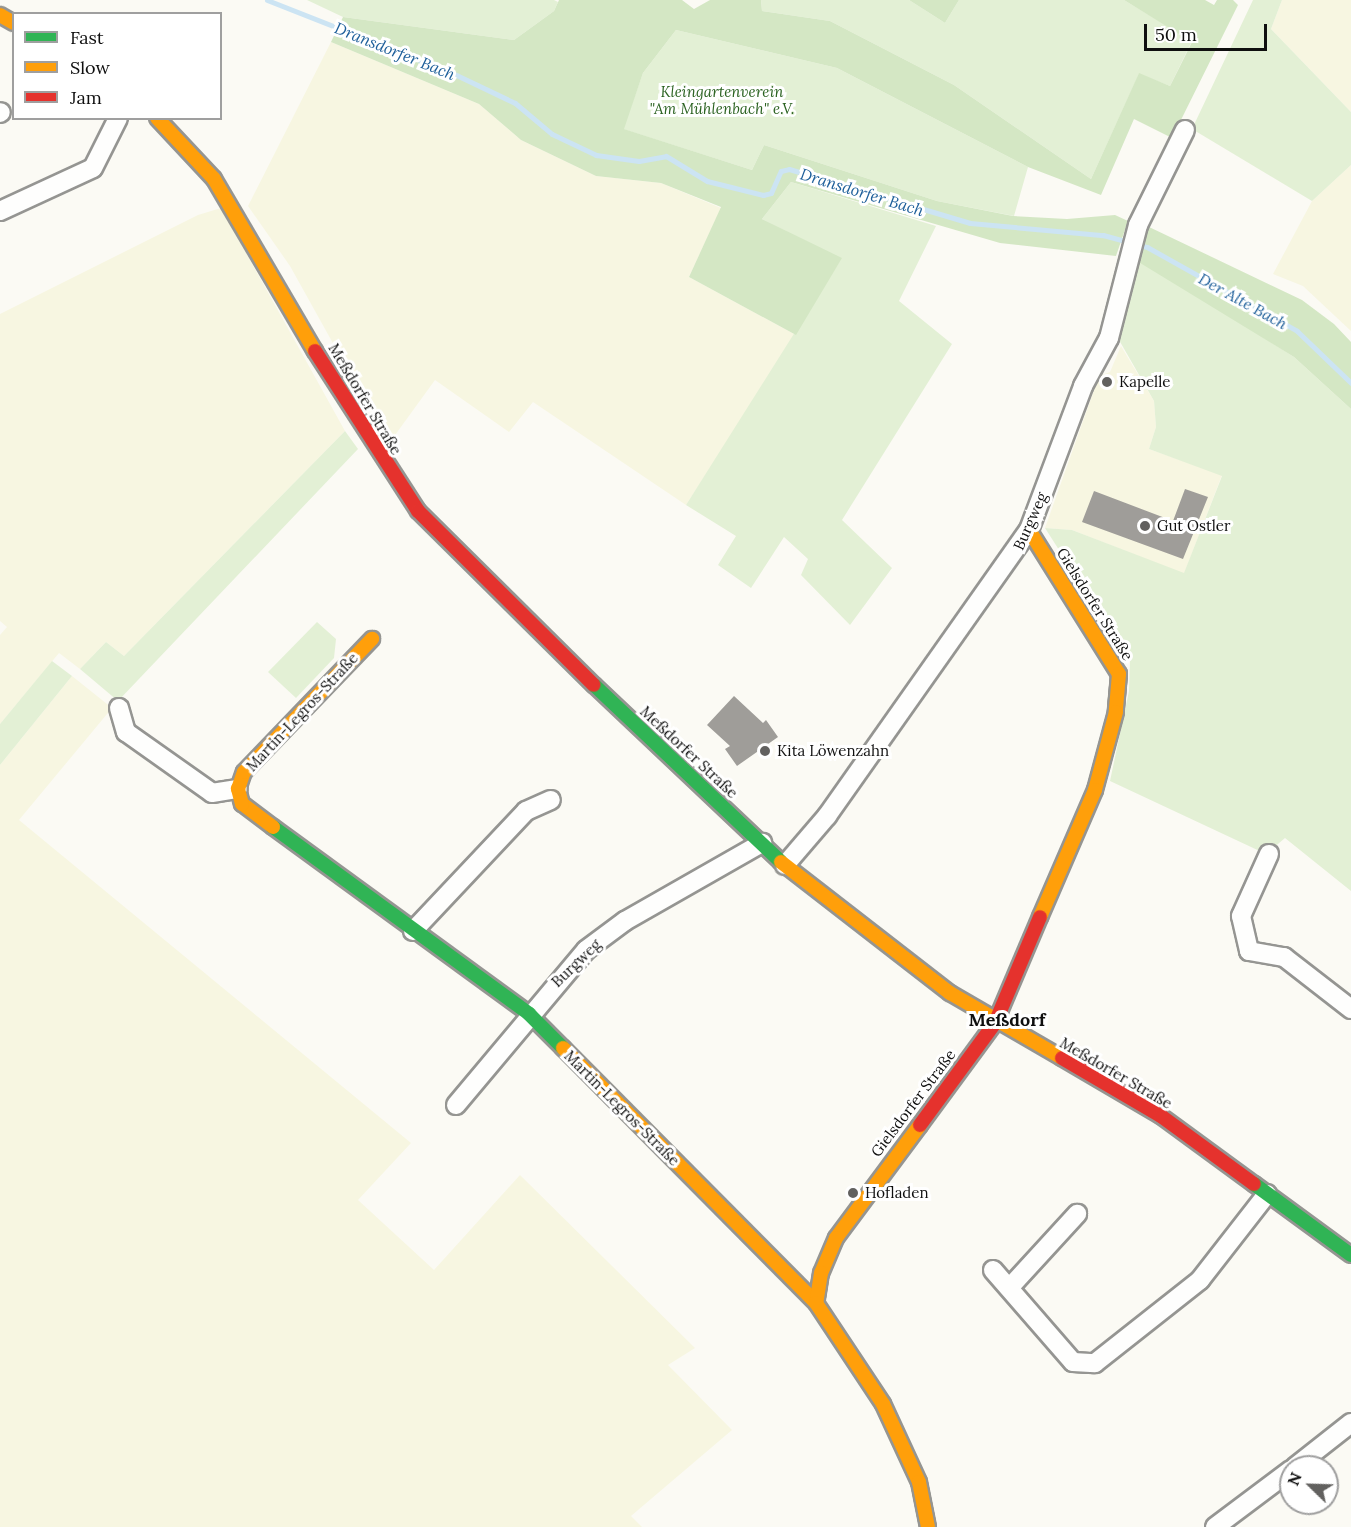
<!DOCTYPE html>
<meta charset="utf-8">
<style>
body{margin:0}
#map{position:relative;width:1351px;height:1527px;overflow:hidden;background:#fbfaf4;font-family:Lora,serif}
div>[style]{position:absolute}
.farmland>*{inset:0;background:#f7f6e1}
.green>*{inset:0;background:#e3f0d5}
.forest>*{inset:0;background:#d4e7c4}
.stream>*{height:5px;margin:-2.5px;padding:0 2.5px;transform-origin:2.5px;border-radius:2.5px;background:#cce4f3}
.building>*{inset:0;background:#9f9d99}
.roads{filter:drop-shadow(2px 0 #959592) drop-shadow(-2px 0 #959592) drop-shadow(0 2px #959592) drop-shadow(0 -2px #959592)}
.street>*{height:18px;margin:-9px;padding:0 9px;transform-origin:9px;border-radius:9px;background:#fefefd}
.fast>*{height:14px;margin:-7px;padding:0 7px;transform-origin:7px;border-radius:7px;background:#30b455}
.slow>*{height:14px;margin:-7px;padding:0 7px;transform-origin:7px;border-radius:7px;background:#ff9f0a}
.jam>*{height:14px;margin:-7px;padding:0 7px;transform-origin:7px;border-radius:7px;background:#e5322d}
.dots>*{width:16px;height:16px;translate:-50% -50%;box-sizing:border-box;border:3px solid #fff;border-radius:50%}
span{translate:-50% -50%;white-space:nowrap;text-align:center;line-height:1.15;-webkit-text-stroke:6px #fff;paint-order:stroke}
.park-label{font-size:15px;color:#2c6322;font-style:italic}
.poi-label{font-size:15px;color:#0f0f0f}
.left{translate:0 -50%;text-align:left}
.street-label{font-size:15px;color:#0f0f0f}
.water-label{font-size:16px;color:#1e5f9a;font-style:italic}
.quarter-label{font-size:18px;color:#0f0f0f;font-weight:700}
.legend{position:absolute;left:12px;top:12px;width:210px;height:108px;box-sizing:border-box;background:#fff;border:2px solid #9f9f9f;margin:0;padding:8px 10px;list-style:none;font-size:18px;color:#0f0f0f}
.legend li{display:flex;align-items:center;gap:12px;height:30px}
.legend b{width:30px;border:2px solid #9f9f9f}
.north{position:absolute;left:1279px;top:1455px;width:60px;height:60px;box-sizing:border-box;background:#fff;border:2px solid #9f9f9f;border-radius:50%;rotate:293deg;font-size:16px;font-weight:700;line-height:24px;text-align:center;color:#0f0f0f}
.north::after{content:'';display:block;margin:auto;width:21px;height:27px;background:#62615f;clip-path:polygon(50% 0,100% 100%,50% 72%,0 100%)}
.scale{position:absolute;left:1144px;top:24px;width:123px;height:27px;box-sizing:border-box;border:3px solid #0f0f0f;border-top:0;padding-left:8px;font-size:18px;line-height:21px;white-space:nowrap;color:#0f0f0f;-webkit-text-stroke:4px #fff;paint-order:stroke}
</style>
<div id="map">
<div class="farmland">
<div style="clip-path:polygon(1282px 0,1351px 0,1351px 112px,1271px 29px)"></div>
<div style="clip-path:polygon(331px 42px,479px 104px,521px 140px,596px 176px,661px 183px,721px 208px,689px 277px,796px 335px,686px 505px,533px 402px,509px 432px,435px 380px,390px 442px,384px 435px,290px 266px,248px 206px)"></div>
<div style="clip-path:polygon(1351px 165px,1351px 331px,1303px 286px,1273px 274px,1312px 201px)"></div>
<div style="clip-path:polygon(221px 208px,345px 431px,124px 656px,106px 642px,80px 669px,59px 653px,0 724px,0 635px,7px 627px,0 621px,0 314px,198px 215px)"></div>
<div style="clip-path:polygon(1121px 346px,1154px 401px,1156px 427px,1149px 449px,1222px 475px,1184px 574px,1072px 530px,1045px 528px,1099px 376px,1110px 372px)"></div>
<div style="clip-path:polygon(72px 676px,112px 708px,19px 820px,411px 1143px,358px 1200px,434px 1270px,520px 1175px,695px 1348px,668px 1365px,732px 1430px,631px 1516px,642px 1527px,0 1527px,0 765px)"></div>
</div>
<div class="green">
<div style="clip-path:polygon(307px 0,554px 0,558px 2px,554px 11px,514px 40px,343px 17px)"></div>
<div style="clip-path:polygon(761px 0,909px 0,945px 23px,959px 0,1124px 0,1192px 41px,1170px 86px,1139px 74px,1091px 179px,954px 85px,830px 21px,762px 11px)"></div>
<div style="clip-path:polygon(1253px 0,1282px 0,1271px 29px,1351px 112px,1351px 165px,1312px 201px,1192px 129px)"></div>
<div style="clip-path:polygon(676px 30px,837px 68px,1028px 167px,1014px 216px,937px 201px,764px 145px,752px 170px,623px 129px,643px 73px)"></div>
<div style="clip-path:polygon(791px 182px,936px 226px,899px 301px,952px 344px,842px 520px,892px 568px,850px 625px,801px 575px,808px 559px,784px 537px,751px 588px,718px 565px,736px 536px,686px 505px,841px 259px,762px 219px)"></div>
<div style="clip-path:polygon(1139px 259px,1294px 357px,1351px 409px,1351px 891px,1285px 838px,1266px 854px,1110px 781px,1129px 691px,1130px 661px,1045px 528px,1072px 530px,1184px 573px,1222px 476px,1149px 449px,1156px 427px,1154px 401px,1119px 340px)"></div>
<div style="clip-path:polygon(345px 431px,358px 449px,118px 701px,80px 669px,106px 642px,124px 656px)"></div>
<div style="clip-path:polygon(317px 622px,336px 639px,334px 658px,296px 698px,268px 672px)"></div>
<div style="clip-path:polygon(52px 661px,72px 676px,0 765px,0 724px)"></div>
</div>
<div class="forest">
<div style="clip-path:polygon(559px 0,682px 0,694px 9px,710px 0,761px 0,762px 11px,830px 21px,954px 85px,1091px 179px,1139px 73px,1170px 86px,1192px 42px,1124px 0,1205px 0,1214px 5px,1217px 0,1233px 0,1238px 5px,1172px 138px,1134px 119px,1101px 195px,1028px 167px,837px 68px,676px 30px,643px 73px,624px 129px,752px 170px,764px 145px,937px 201px,1013px 216px,1067px 219px,1115px 215px,1128px 221px,1116px 256px,1000px 243px,791px 182px,762px 219px,842px 258px,796px 335px,689px 277px,721px 207px,661px 183px,596px 176px,521px 140px,479px 104px,331px 42px,343px 17px,514px 40px,554px 11px)"></div>
<div style="clip-path:polygon(909px 0,959px 0,945px 23px)"></div>
<div style="clip-path:polygon(1147px 226px,1302px 300px,1334px 324px,1351px 342px,1351px 409px,1294px 357px,1132px 258px)"></div>
</div>
<div class="stream">
<div style="left:267px;top:0;width:197px;rotate:21.5deg"></div>
<div style="left:450px;top:72px;width:72px;rotate:25.5deg"></div>
<div style="left:515px;top:103px;width:48px;rotate:40deg"></div>
<div style="left:552px;top:134px;width:49px;rotate:25.5deg"></div>
<div style="left:596px;top:155px;width:43px;rotate:7.9deg"></div>
<div style="left:639px;top:161px;width:27px;rotate:-10deg"></div>
<div style="left:666px;top:156px;width:48px;rotate:31.4deg"></div>
<div style="left:707px;top:181px;width:58px;rotate:14deg"></div>
<div style="left:763px;top:195px;width:8px;rotate:-14deg"></div>
<div style="left:771px;top:193px;width:24px;rotate:-66deg"></div>
<div style="left:781px;top:171px;width:8px;rotate:-14deg"></div>
<div style="left:789px;top:169px;width:189px;rotate:16.6deg"></div>
<div style="left:970px;top:223px;width:134px;rotate:5.2deg"></div>
<div style="left:1103px;top:235px;width:46px;rotate:15.3deg"></div>
<div style="left:1147px;top:247px;width:172px;rotate:29.2deg"></div>
<div style="left:1297px;top:331px;width:75px;rotate:43.9deg"></div>
</div>
<div class="building">
<div style="clip-path:polygon(1185px 489px,1208px 497px,1183px 559px,1082px 522px,1094px 491px,1173px 521px)"></div>
<div style="clip-path:polygon(734px 696px,763px 723px,766px 720px,778px 737px,737px 766px,725px 749px,730px 746px,707px 725px)"></div>
</div>
<div class="roads">
<div class="street">
<div style="left:0;top:113px;width:1px;rotate:-45deg"></div>
<div style="left:0;top:211px;width:102px;rotate:-24.8deg"></div>
<div style="left:93px;top:168px;width:56px;rotate:-63.4deg"></div>
<div style="left:119px;top:708px;width:25px;rotate:74deg"></div>
<div style="left:126px;top:732px;width:105px;rotate:35.3deg"></div>
<div style="left:212px;top:793px;width:26px;rotate:-9deg"></div>
<div style="left:1269px;top:854px;width:68px;rotate:114.3deg"></div>
<div style="left:1241px;top:916px;width:36px;rotate:77deg"></div>
<div style="left:1249px;top:951px;width:36px;rotate:10deg"></div>
<div style="left:1284px;top:957px;width:85px;rotate:37.8deg"></div>
<div style="left:785px;top:865px;width:65px;rotate:-49.4deg"></div>
<div style="left:827px;top:816px;width:350px;rotate:-54.8deg"></div>
<div style="left:1029px;top:530px;width:154px;rotate:-69.4deg"></div>
<div style="left:1083px;top:386px;width:55px;rotate:-61.6deg"></div>
<div style="left:1109px;top:338px;width:117px;rotate:-75.6deg"></div>
<div style="left:1138px;top:225px;width:106px;rotate:-63.7deg"></div>
<div style="left:413px;top:931px;width:165px;rotate:-46.7deg"></div>
<div style="left:526px;top:811px;width:27px;rotate:-24deg"></div>
<div style="left:456px;top:1105px;width:202px;rotate:-50deg"></div>
<div style="left:586px;top:950px;width:49px;rotate:-36.6deg"></div>
<div style="left:625px;top:921px;width:158px;rotate:-29.7deg"></div>
<div style="left:993px;top:1270px;width:122px;rotate:49deg"></div>
<div style="left:1073px;top:1362px;width:22px;rotate:3deg"></div>
<div style="left:1095px;top:1363px;width:134px;rotate:-38.3deg"></div>
<div style="left:1200px;top:1280px;width:109px;rotate:-52.1deg"></div>
<div style="left:1011px;top:1286px;width:98px;rotate:-47.5deg"></div>
<div style="left:1295px;top:1467px;width:71px;rotate:-38.2deg"></div>
<div style="left:1215px;top:1527px;width:95px;rotate:-36.9deg"></div>
</div>
<div class="fast">
<div style="left:594px;top:685px;width:257px;rotate:43.4deg"></div>
<div style="left:273px;top:827px;width:317px;rotate:36.1deg"></div>
<div style="left:529px;top:1014px;width:48px;rotate:45deg"></div>
<div style="left:1254px;top:1184px;width:120px;rotate:36.2deg"></div>
</div>
<div class="slow">
<div style="left:0;top:15px;width:16px;rotate:30deg"></div>
<div style="left:157px;top:118px;width:83px;rotate:46.9deg"></div>
<div style="left:214px;top:179px;width:199px;rotate:59.6deg"></div>
<div style="left:1029px;top:530px;width:170px;rotate:58deg"></div>
<div style="left:1119px;top:674px;width:38px;rotate:95deg"></div>
<div style="left:1116px;top:712px;width:81px;rotate:105.1deg"></div>
<div style="left:1095px;top:790px;width:138px;rotate:113.4deg"></div>
<div style="left:273px;top:827px;width:39px;rotate:-143deg"></div>
<div style="left:242px;top:804px;width:16px;rotate:-105deg"></div>
<div style="left:238px;top:789px;width:18px;rotate:-71deg"></div>
<div style="left:244px;top:772px;width:185px;rotate:-46.1deg"></div>
<div style="left:781px;top:862px;width:214px;rotate:37.8deg"></div>
<div style="left:950px;top:993px;width:129px;rotate:30.1deg"></div>
<div style="left:563px;top:1048px;width:359px;rotate:45.2deg"></div>
<div style="left:920px;top:1125px;width:141px;rotate:126.6deg"></div>
<div style="left:836px;top:1238px;width:38px;rotate:113deg"></div>
<div style="left:821px;top:1273px;width:30px;rotate:99deg"></div>
<div style="left:816px;top:1303px;width:121px;rotate:56.4deg"></div>
<div style="left:883px;top:1404px;width:86px;rotate:65.2deg"></div>
<div style="left:919px;top:1482px;width:46px;rotate:78.7deg"></div>
</div>
<div class="jam">
<div style="left:315px;top:351px;width:190px;rotate:57.2deg"></div>
<div style="left:418px;top:511px;width:247px;rotate:44.7deg"></div>
<div style="left:1062px;top:1058px;width:115px;rotate:30.4deg"></div>
<div style="left:1161px;top:1116px;width:115px;rotate:36.2deg"></div>
<div style="left:920px;top:1125px;width:127px;rotate:-53.7deg"></div>
<div style="left:995px;top:1023px;width:115px;rotate:-67deg"></div>
</div>
</div>
<div class="dots">
<div style="left:1107px;top:382px;background:#62615f"></div>
<div style="left:1145px;top:526px;background:#62615f"></div>
<div style="left:765px;top:751px;background:#62615f"></div>
<div style="left:853px;top:1193px;background:#62615f"></div>
</div>
<div class="park-label">
<span style="left:722px;top:100px">Kleingartenverein<br>"Am Mühlenbach" e.V.</span>
</div>
<div class="poi-label">
<span class="left" style="left:1119px;top:382px">Kapelle</span>
<span class="left" style="left:1157px;top:526px">Gut Ostler</span>
<span class="left" style="left:777px;top:751px">Kita Löwenzahn</span>
<span class="left" style="left:865px;top:1193px">Hofladen</span>
</div>
<div class="street-label">
<span style="left:365px;top:399px;rotate:59deg">Meßdorfer Straße</span>
<span style="left:1030px;top:521px;rotate:-66deg">Burgweg</span>
<span style="left:1095px;top:604px;rotate:58deg">Gielsdorfer Straße</span>
<span style="left:302px;top:712px;rotate:-47deg">Martin-Legros-Straße</span>
<span style="left:689px;top:752px;rotate:43deg">Meßdorfer Straße</span>
<span style="left:576px;top:963px;rotate:-44deg">Burgweg</span>
<span style="left:1116px;top:1073px;rotate:30deg">Meßdorfer Straße</span>
<span style="left:913px;top:1103px;rotate:-53deg">Gielsdorfer Straße</span>
<span style="left:622px;top:1108px;rotate:45deg">Martin-Legros-Straße</span>
</div>
<div class="water-label">
<span style="left:395px;top:51px;rotate:22deg">Dransdorfer Bach</span>
<span style="left:862px;top:192px;rotate:17deg">Dransdorfer Bach</span>
<span style="left:1243px;top:301px;rotate:29deg">Der Alte Bach</span>
</div>
<div class="quarter-label">
<span style="left:1007px;top:1020px">Meßdorf</span>
</div>
<ul class="legend">
<li><b style="height:8px;background:#30b455"></b>Fast</li>
<li><b style="height:8px;background:#ff9f0a"></b>Slow</li>
<li><b style="height:8px;background:#e5322d"></b>Jam</li>
</ul>
<div class="north">N</div>
<div class="scale">50 m</div>
</div>
